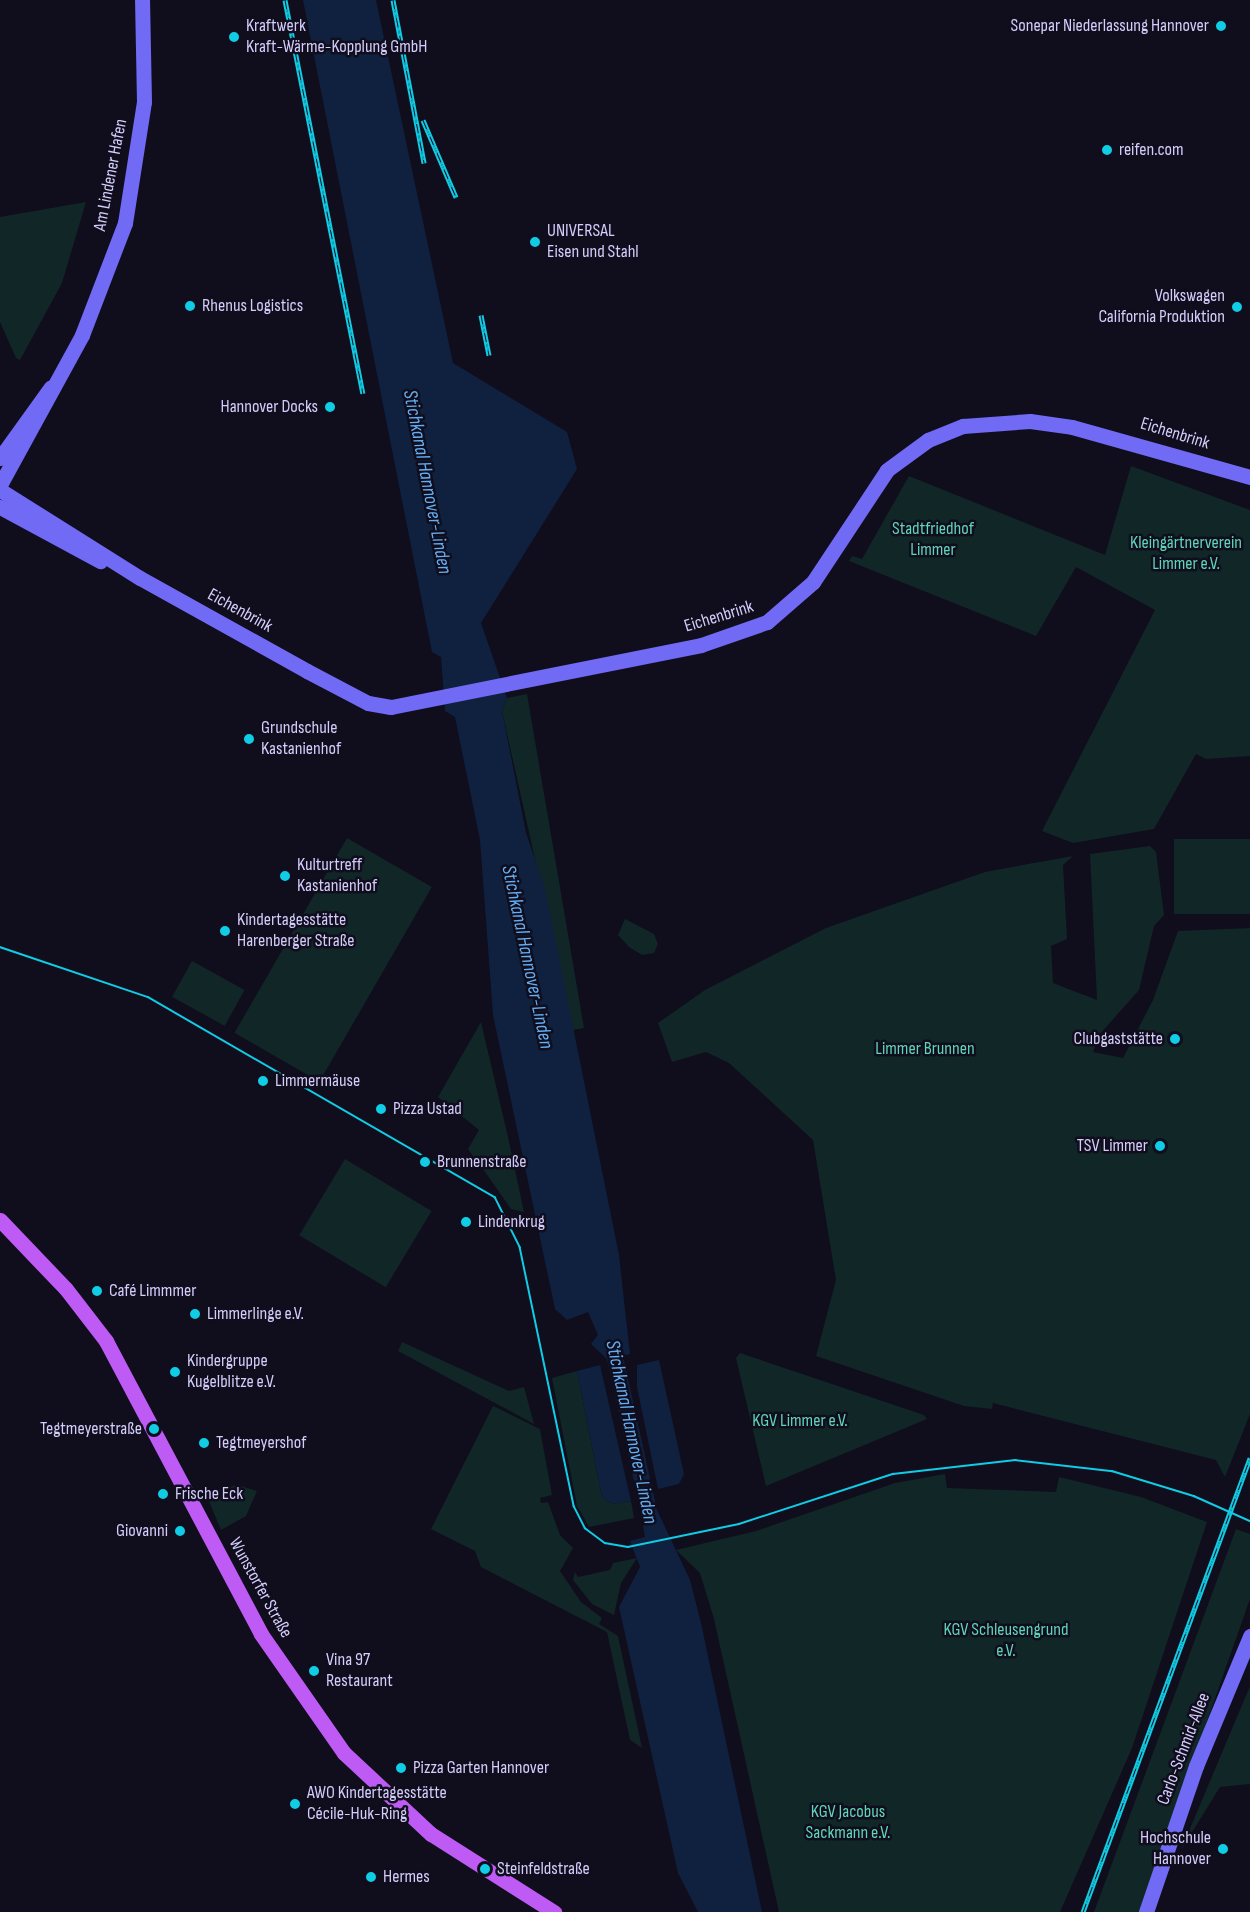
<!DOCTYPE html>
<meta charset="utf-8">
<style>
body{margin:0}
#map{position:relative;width:1250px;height:1912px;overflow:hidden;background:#100d1d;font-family:"Sofia Sans Condensed",sans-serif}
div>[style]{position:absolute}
.green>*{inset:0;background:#112626;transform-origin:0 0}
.water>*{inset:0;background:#0f213f}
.secondary>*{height:15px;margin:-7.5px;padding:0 7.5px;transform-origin:7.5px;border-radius:7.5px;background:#706af5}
.primary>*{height:15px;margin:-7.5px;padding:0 7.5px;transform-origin:7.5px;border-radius:7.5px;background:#bd5bf4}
.tram>*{height:1.5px;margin:-0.75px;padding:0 0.75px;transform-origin:0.75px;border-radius:0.75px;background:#10cce4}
.rail>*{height:5px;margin-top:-2.5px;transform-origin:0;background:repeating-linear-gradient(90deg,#100d1d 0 9px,#10cce4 0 18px);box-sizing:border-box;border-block:2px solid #10cce4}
.dots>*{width:16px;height:16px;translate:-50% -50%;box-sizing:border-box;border:3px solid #100d1d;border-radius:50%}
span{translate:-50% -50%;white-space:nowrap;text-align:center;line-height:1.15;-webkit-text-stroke:5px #100d1d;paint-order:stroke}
.poi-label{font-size:18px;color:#d3cdfb}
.right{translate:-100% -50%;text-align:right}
.left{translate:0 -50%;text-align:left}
.street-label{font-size:18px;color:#d3cdfb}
.park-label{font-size:18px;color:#5fd5b9}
.water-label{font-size:20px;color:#62aef4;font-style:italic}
</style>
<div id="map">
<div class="green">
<div style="clip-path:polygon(86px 202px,62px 283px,20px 360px,16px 358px,0 322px,0 217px)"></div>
<div style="clip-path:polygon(1131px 466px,1250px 510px,1250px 756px,1206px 759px,1196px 754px,1154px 829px,1073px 843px,1042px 831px,1155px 610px,1076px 567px,1036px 636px,849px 561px,852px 556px,862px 559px,909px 476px,1105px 555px)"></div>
<div style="clip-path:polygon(527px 694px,584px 1028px,573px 1030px,502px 711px,507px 698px)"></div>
<div style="left:347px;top:838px;width:98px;height:225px;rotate:30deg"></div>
<div style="left:1250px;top:839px;width:75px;height:76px;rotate:90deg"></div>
<div style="clip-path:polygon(1150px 846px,1156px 852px,1164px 915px,1154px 926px,1139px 990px,1099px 1035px,1093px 1052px,1123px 1058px,1153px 1000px,1178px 931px,1250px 928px,1250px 1414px,1225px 1477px,1216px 1460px,993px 1403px,992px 1409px,964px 1406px,816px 1356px,836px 1280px,813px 1140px,729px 1063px,706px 1052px,672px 1062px,658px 1023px,705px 990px,826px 928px,985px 872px,1073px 856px,1063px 865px,1067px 939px,1051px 946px,1053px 983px,1097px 1000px,1090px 854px)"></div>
<div style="clip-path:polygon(625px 919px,654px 934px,658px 944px,654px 953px,642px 955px,629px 947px,618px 935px)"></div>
<div style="left:192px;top:961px;width:60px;height:41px;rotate:29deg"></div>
<div style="clip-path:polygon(481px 1022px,508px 1137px,524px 1212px,511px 1209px,483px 1169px,468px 1164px,473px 1156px,468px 1149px,479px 1130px,438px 1097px)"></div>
<div style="left:345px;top:1159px;width:101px;height:89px;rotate:31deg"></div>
<div style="clip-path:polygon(402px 1342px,509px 1391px,524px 1387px,534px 1424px,398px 1351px)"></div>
<div style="clip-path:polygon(740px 1353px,924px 1415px,927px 1419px,766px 1486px,736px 1358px)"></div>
<div style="clip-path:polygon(577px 1371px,602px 1497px,612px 1504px,631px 1501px,634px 1518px,589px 1527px,577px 1506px,552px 1378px)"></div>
<div style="clip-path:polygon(493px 1406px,540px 1429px,552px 1495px,540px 1498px,541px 1503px,548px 1502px,560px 1535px,573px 1548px,560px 1571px,581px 1602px,602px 1618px,599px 1624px,618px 1636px,642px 1748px,630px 1740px,607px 1632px,481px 1567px,475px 1551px,431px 1529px)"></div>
<div style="clip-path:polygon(945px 1474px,947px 1488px,1056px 1492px,1059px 1477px,1141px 1497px,1207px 1522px,1132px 1748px,1060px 1912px,779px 1912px,714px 1619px,700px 1573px,676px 1550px,756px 1531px,895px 1483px)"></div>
<div style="clip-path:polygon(238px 1485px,257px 1491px,246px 1516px,221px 1530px,205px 1492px)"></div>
<div style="clip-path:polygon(1236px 1529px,1250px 1534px,1250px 1599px,1140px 1912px,1094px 1912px)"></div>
<div style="clip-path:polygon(637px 1558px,621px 1583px,614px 1615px,592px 1604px,573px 1580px,575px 1572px,578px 1577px,610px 1570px,613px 1563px)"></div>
<div style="clip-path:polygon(1250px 1686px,1250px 1784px,1220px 1787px,1181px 1850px)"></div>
</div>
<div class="water">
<div style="clip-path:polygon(303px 0,376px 0,453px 363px,567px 432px,577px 469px,481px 623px,507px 698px,502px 711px,526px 833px,545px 888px,619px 1255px,630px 1354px,623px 1356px,657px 1510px,690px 1580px,701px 1623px,762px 1912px,698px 1912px,678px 1873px,619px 1607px,640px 1567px,630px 1541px,645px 1537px,641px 1513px,607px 1359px,591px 1344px,598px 1335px,588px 1312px,567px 1320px,555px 1309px,493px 1015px,480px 840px,455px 717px,445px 711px,441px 657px,432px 652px)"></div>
<div style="clip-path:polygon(659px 1360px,684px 1474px,679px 1484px,658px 1489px,637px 1387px,637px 1365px)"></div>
<div style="clip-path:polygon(600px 1365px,631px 1501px,612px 1504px,602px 1497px,577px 1371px)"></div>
</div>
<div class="secondary">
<div style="left:0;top:458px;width:87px;rotate:-54.3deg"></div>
<div style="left:0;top:485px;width:171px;rotate:-61.3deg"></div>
<div style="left:82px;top:335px;width:120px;rotate:-69deg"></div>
<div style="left:125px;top:223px;width:122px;rotate:-81.1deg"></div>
<div style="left:144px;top:102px;width:102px;rotate:-91.1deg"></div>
<div style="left:0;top:490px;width:165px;rotate:32.2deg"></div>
<div style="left:140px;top:578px;width:191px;rotate:29.1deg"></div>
<div style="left:307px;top:671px;width:69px;rotate:27.7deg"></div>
<div style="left:368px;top:703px;width:23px;rotate:10deg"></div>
<div style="left:391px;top:707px;width:316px;rotate:-11.3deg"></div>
<div style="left:701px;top:645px;width:70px;rotate:-19.2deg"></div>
<div style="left:767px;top:622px;width:61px;rotate:-41deg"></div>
<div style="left:813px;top:582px;width:134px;rotate:-56.5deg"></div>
<div style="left:887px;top:470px;width:51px;rotate:-36.2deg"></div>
<div style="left:928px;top:440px;width:38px;rotate:-22deg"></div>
<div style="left:963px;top:426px;width:67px;rotate:-4.3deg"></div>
<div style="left:1030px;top:421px;width:42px;rotate:8.1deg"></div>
<div style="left:1072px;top:427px;width:185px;rotate:15.7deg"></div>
<div style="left:0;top:507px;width:114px;rotate:28.4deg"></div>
<div style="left:1146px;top:1912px;width:154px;rotate:-71.1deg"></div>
<div style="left:1196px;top:1766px;width:141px;rotate:-67.4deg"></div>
</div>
<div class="primary">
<div style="left:0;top:1220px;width:95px;rotate:46.3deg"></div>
<div style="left:66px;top:1289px;width:66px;rotate:52.4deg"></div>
<div style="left:106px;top:1341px;width:331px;rotate:62.1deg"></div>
<div style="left:261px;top:1634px;width:145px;rotate:55.1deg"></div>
<div style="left:344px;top:1753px;width:119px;rotate:43deg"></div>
<div style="left:431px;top:1834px;width:146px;rotate:32.4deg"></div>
</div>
<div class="tram">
<div style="left:0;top:947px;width:156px;rotate:18.7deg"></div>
<div style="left:148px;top:997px;width:401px;rotate:30deg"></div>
<div style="left:495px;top:1197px;width:56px;rotate:63.4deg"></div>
<div style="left:520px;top:1247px;width:265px;rotate:78.2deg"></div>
<div style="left:574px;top:1506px;width:25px;rotate:63deg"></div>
<div style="left:585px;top:1528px;width:25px;rotate:37deg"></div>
<div style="left:605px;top:1543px;width:23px;rotate:10deg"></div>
<div style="left:628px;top:1547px;width:113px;rotate:-11.7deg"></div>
<div style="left:739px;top:1524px;width:162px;rotate:-18deg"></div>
<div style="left:893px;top:1474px;width:123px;rotate:-6.5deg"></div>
<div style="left:1015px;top:1460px;width:98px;rotate:6.5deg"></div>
<div style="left:1112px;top:1471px;width:86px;rotate:17deg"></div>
<div style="left:1194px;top:1496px;width:61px;rotate:24.1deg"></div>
</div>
<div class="rail">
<div style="left:285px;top:0;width:401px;rotate:78.8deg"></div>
<div style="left:393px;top:0;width:166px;rotate:79.2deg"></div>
<div style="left:423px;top:120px;width:84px;rotate:66.8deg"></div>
<div style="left:481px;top:315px;width:41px;rotate:78.7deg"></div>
<div style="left:1083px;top:1912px;width:484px;rotate:-69.8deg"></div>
</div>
<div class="dots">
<div style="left:1221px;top:26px;background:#10cce4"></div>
<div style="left:234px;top:37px;background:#10cce4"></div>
<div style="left:1107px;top:150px;background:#10cce4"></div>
<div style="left:535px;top:242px;background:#10cce4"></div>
<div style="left:190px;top:306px;background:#10cce4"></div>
<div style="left:1237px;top:307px;background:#10cce4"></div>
<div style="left:330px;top:407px;background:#10cce4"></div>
<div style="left:249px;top:739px;background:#10cce4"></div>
<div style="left:285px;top:876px;background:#10cce4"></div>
<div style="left:225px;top:931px;background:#10cce4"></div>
<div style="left:1175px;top:1039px;background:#10cce4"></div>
<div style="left:263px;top:1081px;background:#10cce4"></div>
<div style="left:381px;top:1109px;background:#10cce4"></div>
<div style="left:1160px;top:1146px;background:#10cce4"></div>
<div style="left:425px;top:1162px;background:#10cce4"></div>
<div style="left:466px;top:1222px;background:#10cce4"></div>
<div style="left:97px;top:1291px;background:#10cce4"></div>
<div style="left:195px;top:1314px;background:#10cce4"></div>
<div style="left:175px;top:1372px;background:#10cce4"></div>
<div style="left:154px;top:1429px;background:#10cce4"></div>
<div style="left:204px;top:1443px;background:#10cce4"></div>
<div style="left:163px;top:1494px;background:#10cce4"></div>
<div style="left:180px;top:1531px;background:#10cce4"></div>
<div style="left:314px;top:1671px;background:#10cce4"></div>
<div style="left:401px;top:1768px;background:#10cce4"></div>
<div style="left:295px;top:1804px;background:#10cce4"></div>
<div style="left:1223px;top:1849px;background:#10cce4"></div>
<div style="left:485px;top:1869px;background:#10cce4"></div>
<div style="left:371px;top:1877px;background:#10cce4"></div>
</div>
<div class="poi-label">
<span class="right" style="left:1209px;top:26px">Sonepar Niederlassung Hannover</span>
<span class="left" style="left:246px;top:37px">Kraftwerk<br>Kraft-Wärme-Kopplung GmbH</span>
<span class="left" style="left:1119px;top:150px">reifen.com</span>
<span class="left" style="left:547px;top:242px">UNIVERSAL<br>Eisen und Stahl</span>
<span class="right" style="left:1225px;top:307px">Volkswagen<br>California Produktion</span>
<span class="left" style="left:202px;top:306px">Rhenus Logistics</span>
<span class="right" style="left:318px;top:407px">Hannover Docks</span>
<span class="left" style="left:261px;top:739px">Grundschule<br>Kastanienhof</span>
<span class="left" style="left:297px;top:876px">Kulturtreff<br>Kastanienhof</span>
<span class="left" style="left:237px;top:931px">Kindertagesstätte<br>Harenberger Straße</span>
<span class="right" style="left:1163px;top:1039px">Clubgaststätte</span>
<span class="left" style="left:275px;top:1081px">Limmermäuse</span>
<span class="left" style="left:393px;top:1109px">Pizza Ustad</span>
<span class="right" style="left:1148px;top:1146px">TSV Limmer</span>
<span class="left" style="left:437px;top:1162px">Brunnenstraße</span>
<span class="left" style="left:478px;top:1222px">Lindenkrug</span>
<span class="left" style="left:109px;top:1291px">Café Limmmer</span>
<span class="left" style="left:207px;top:1314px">Limmerlinge e.V.</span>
<span class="left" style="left:187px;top:1372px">Kindergruppe<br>Kugelblitze e.V.</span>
<span class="right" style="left:142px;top:1429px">Tegtmeyerstraße</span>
<span class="left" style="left:216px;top:1443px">Tegtmeyershof</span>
<span class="left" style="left:175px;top:1494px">Frische Eck</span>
<span class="right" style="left:168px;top:1531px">Giovanni</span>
<span class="left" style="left:326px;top:1671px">Vina 97<br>Restaurant</span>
<span class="left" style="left:413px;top:1768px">Pizza Garten Hannover</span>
<span class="left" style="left:307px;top:1804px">AWO Kindertagesstätte<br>Cécile-Huk-Ring</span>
<span class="right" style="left:1211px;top:1849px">Hochschule<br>Hannover</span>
<span class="left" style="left:497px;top:1869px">Steinfeldstraße</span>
<span class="left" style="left:383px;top:1877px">Hermes</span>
</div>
<div class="street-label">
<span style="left:111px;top:175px;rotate:-79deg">Am Lindener Hafen</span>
<span style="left:1175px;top:434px;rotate:17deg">Eichenbrink</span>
<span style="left:240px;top:611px;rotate:29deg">Eichenbrink</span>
<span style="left:719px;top:617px;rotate:-17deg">Eichenbrink</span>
<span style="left:260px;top:1588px;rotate:61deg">Wunstorfer Straße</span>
<span style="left:1184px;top:1749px;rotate:-69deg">Carlo-Schmid-Allee</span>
</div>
<div class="park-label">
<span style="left:933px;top:540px">Stadtfriedhof<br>Limmer</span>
<span style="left:1186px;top:554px">Kleingärtnerverein<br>Limmer e.V.</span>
<span style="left:925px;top:1049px">Limmer Brunnen</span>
<span style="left:800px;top:1421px">KGV Limmer e.V.</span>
<span style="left:1006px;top:1641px">KGV Schleusengrund<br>e.V.</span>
<span style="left:848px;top:1823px">KGV Jacobus<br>Sackmann e.V.</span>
</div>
<div class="water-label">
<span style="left:427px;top:482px;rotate:79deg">Stichkanal Hannover-Linden</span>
<span style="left:527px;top:957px;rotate:78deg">Stichkanal Hannover-Linden</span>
<span style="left:631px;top:1432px;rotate:78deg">Stichkanal Hannover-Linden</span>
</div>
</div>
